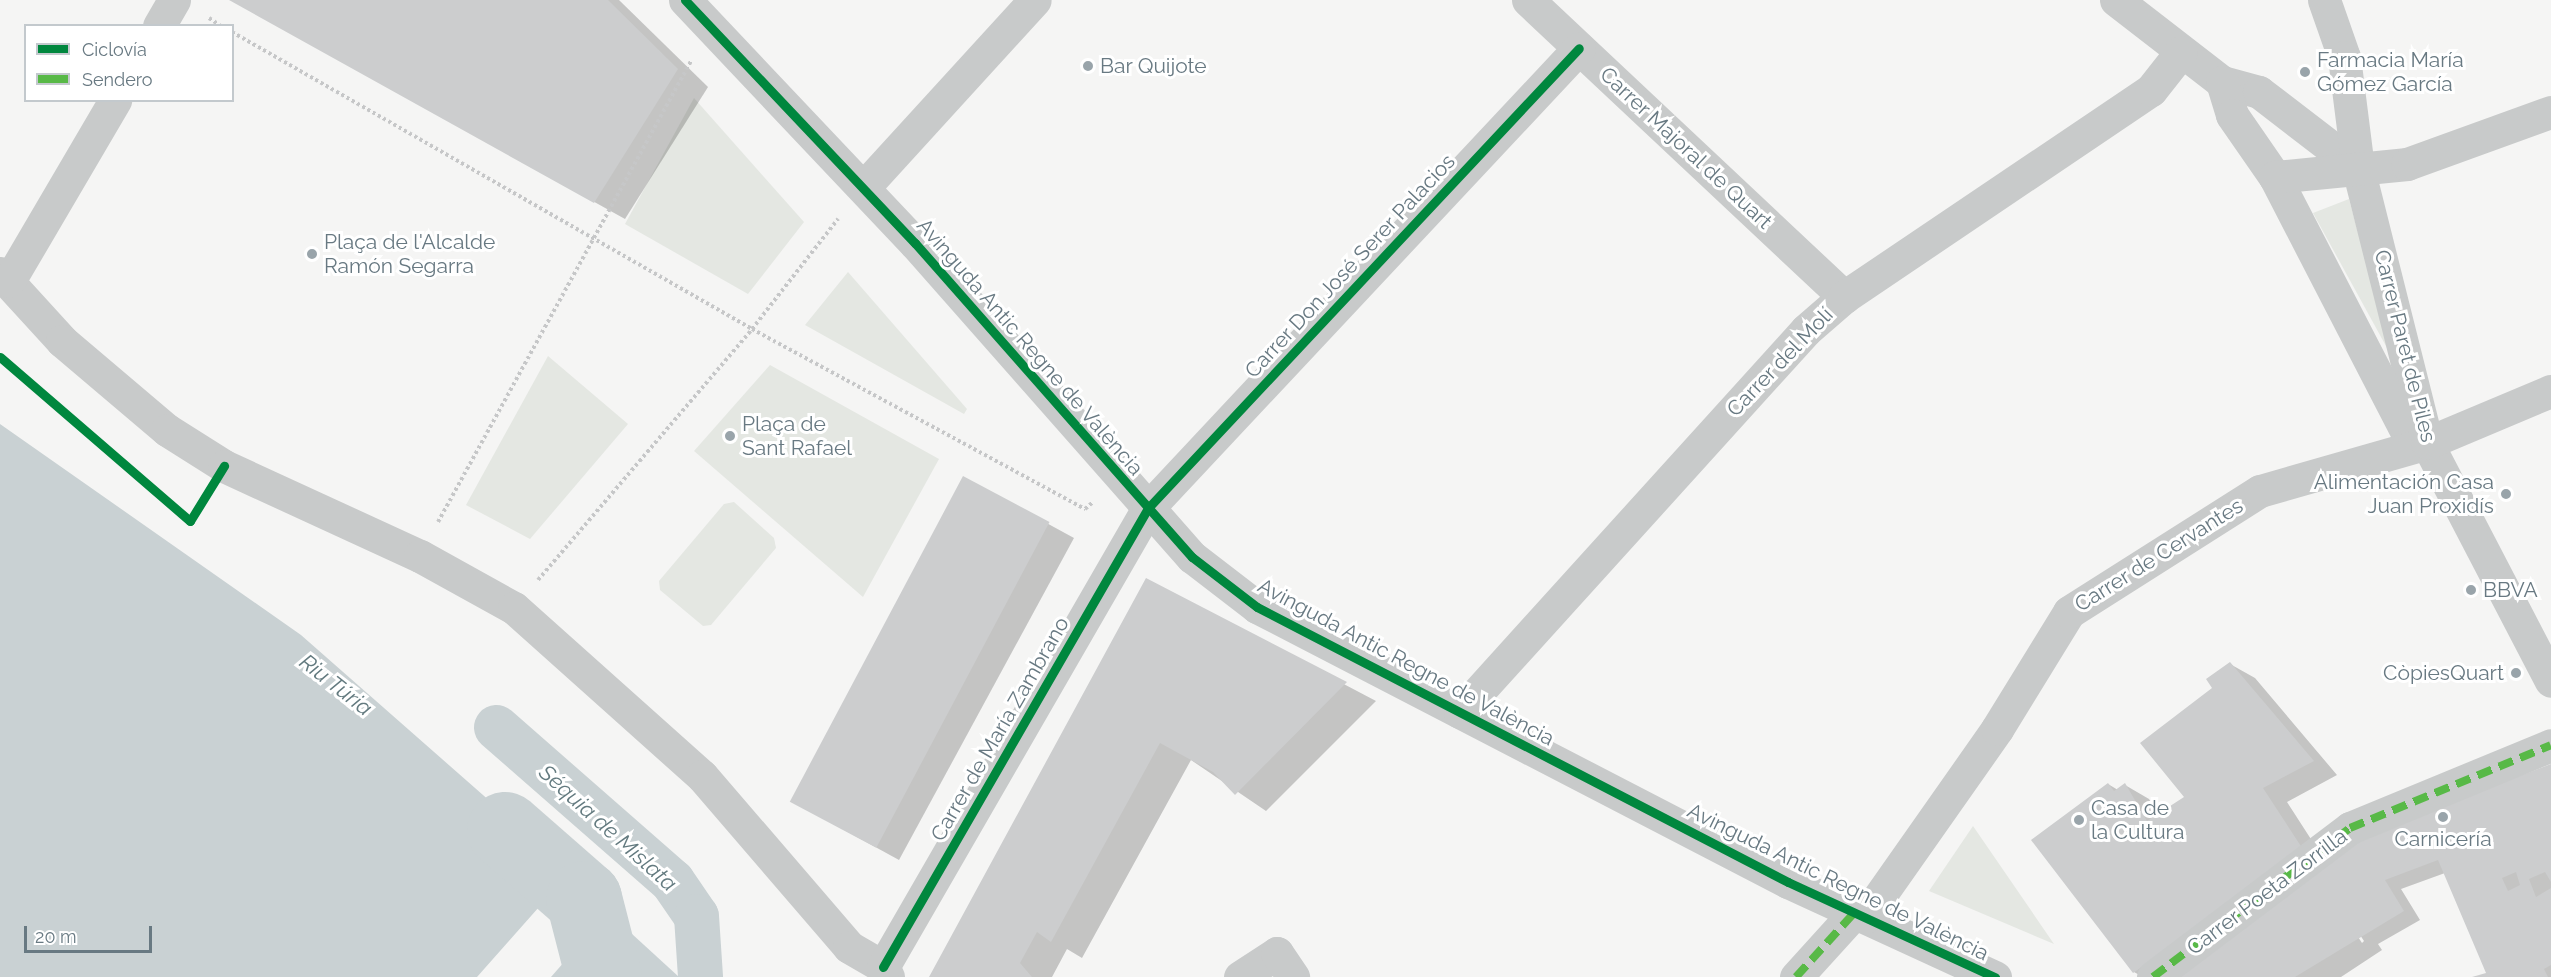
<!DOCTYPE html>
<meta charset="utf-8">
<style>
body{margin:0}
#map{position:relative;width:2551px;height:977px;overflow:hidden;background:#f5f5f4;font-family:Raleway,sans-serif}
div>[style]{position:absolute}
.green>*{inset:0;background:#e4e7e2}
.water>*{inset:0;background:#c9d1d3}
.shadow>*{inset:0;background:#0003}
.canal>*{height:45px;margin:-22.5px;padding:0 22.5px;transform-origin:22.5px;border-radius:22.5px;background:#c9d1d3}
.river>*{height:76px;margin:-38px;padding:0 38px;transform-origin:38px;border-radius:38px;background:#c9d1d3}
.building>*{inset:0;background:#cccdce;transform-origin:0 0}
.path>*{height:4px;margin-top:-2px;transform-origin:0;background:repeating-linear-gradient(90deg,#c6c7c8 0 3px,transparent 0 6px)}
.minor>*{height:33px;margin:-16.5px;padding:0 16.5px;transform-origin:16.5px;border-radius:16.5px;background:#c8caca}
.quiet>*{height:8px;margin-top:-4px;transform-origin:0;background:repeating-linear-gradient(90deg,#58b947 0 15px,transparent 0 23px)}
.cycleway>*{height:9px;margin:-4.5px;padding:0 4.5px;transform-origin:4.5px;border-radius:4.5px;background:#00873e}
.dots>*{width:16px;height:16px;translate:-50% -50%;box-sizing:border-box;border:3px solid #fff;border-radius:50%}
span{translate:-50% -50%;white-space:nowrap;text-align:center;line-height:1.15;-webkit-text-stroke:6px #fff;paint-order:stroke}
.poi-label{font-size:21px;color:#687982}
.left{translate:0 -50%;text-align:left}
.right{translate:-100% -50%;text-align:right}
.street-label{font-size:21px;color:#687982}
.water-label{font-size:22px;color:#637a7f;font-style:italic}
.legend{position:absolute;left:24px;top:24px;width:210px;height:78px;box-sizing:border-box;background:#fff;border:2px solid #c3c9cd;margin:0;padding:8px 10px;list-style:none;font-size:18px;color:#687982}
.legend li{display:flex;align-items:center;gap:12px;height:30px}
.legend b{width:30px;border:2px solid #c3c9cd}
.scale{position:absolute;left:24px;top:926px;width:128px;height:27px;box-sizing:border-box;border:3px solid #687982;border-top:0;padding-left:8px;font-size:18px;line-height:21px;white-space:nowrap;color:#687982;-webkit-text-stroke:4px #fff;paint-order:stroke}
</style>
<div id="map">
<div class="green">
<div style="clip-path:polygon(694px 98px,804px 222px,748px 294px,625px 224px)"></div>
<div style="clip-path:polygon(2349px 199px,2392px 357px,2313px 213px)"></div>
<div style="clip-path:polygon(848px 272px,967px 409px,964px 414px,805px 325px)"></div>
<div style="clip-path:polygon(548px 356px,628px 424px,530px 539px,466px 505px)"></div>
<div style="clip-path:polygon(770px 365px,939px 459px,863px 597px,694px 451px)"></div>
<div style="clip-path:polygon(734px 502px,774px 538px,776px 548px,711px 625px,703px 626px,660px 590px,659px 581px,724px 504px)"></div>
<div style="clip-path:polygon(1973px 826px,2054px 944px,1929px 891px)"></div>
</div>
<div class="water">
<div style="clip-path:polygon(0 424px,301px 635px,591px 890px,578px 908px,545px 882px,539px 891px,547px 898px,477px 977px,0 977px)"></div>
<div style="clip-path:polygon(608px 912px,679px 977px,551px 977px)"></div>
</div>
<div class="shadow">
<div style="clip-path:polygon(231px 0,619px 0,708px 87px,625px 219px)"></div>
<div style="clip-path:polygon(964px 478px,1074px 538px,899px 860px,817px 815px)"></div>
<div style="clip-path:polygon(1146px 580px,1376px 701px,1266px 811px,1191px 760px,1082px 958px,1067px 949px,1052px 977px,931px 977px)"></div>
<div style="clip-path:polygon(evenodd,2230px 664px,2255px 678px,2337px 775px,2287px 802px,2327px 864px,2551px 765px,2551px 977px,2474px 977px,2488px 974px,2445px 873px,2401px 889px,2420px 920px,2378px 944px,2382px 950px,2341px 977px,2143px 977px,2134px 972px,2108px 784px,2118px 790px,2125px 785px,2149px 799px,2159px 815px,2186px 797px,2214px 688px,2230px 664px,2328px 891px,2331px 891px,2364px 941px,2362px 943px,2328px 891px)"></div>
</div>
<div class="canal">
<div style="left:496px;top:727px;width:234px;rotate:41.2deg"></div>
<div style="left:672px;top:881px;width:42px;rotate:55.6deg"></div>
<div style="left:696px;top:916px;width:61px;rotate:86.2deg"></div>
</div>
<div class="river">
<div style="left:505px;top:830px;width:105px;rotate:41.1deg"></div>
<div style="left:584px;top:899px;width:81px;rotate:75.6deg"></div>
</div>
<div class="building">
<div style="clip-path:polygon(229px 0,608px 0,678px 69px,594px 203px)"></div>
<div style="left:963px;top:476px;width:98px;height:369px;rotate:28deg"></div>
<div style="clip-path:polygon(1146px 578px,1347px 682px,1235px 795px,1213px 772px,1160px 743px,1051px 942px,1037px 932px,1020px 963px,1032px 977px,929px 977px)"></div>
<div style="clip-path:polygon(2230px 662px,2314px 761px,2263px 788px,2306px 854px,2133px 973px,2031px 840px,2108px 783px,2114px 791px,2125px 783px,2147px 821px,2184px 797px,2140px 743px,2212px 688px,2206px 679px)"></div>
<div style="clip-path:polygon(evenodd,2551px 764px,2551px 882px,2545px 872px,2529px 879px,2536px 897px,2551px 888px,2551px 965px,2544px 969px,2548px 977px,2472px 977px,2486px 973px,2438px 860px,2385px 880px,2404px 911px,2295px 977px,2165px 977px,2370px 833px,2551px 764px,2516px 872px,2520px 885px,2508px 891px,2502px 878px,2516px 872px)"></div>
</div>
<div class="path">
<div style="left:209px;top:18px;width:14px;rotate:34deg"></div>
<div style="left:232px;top:32px;width:599px;rotate:29.73deg"></div>
<div style="left:752px;top:329px;width:379px;rotate:28.4deg"></div>
<div style="left:1085px;top:509px;width:11px;rotate:-41deg"></div>
<div style="left:0;top:357px;width:251px;rotate:40.8deg"></div>
<div style="left:190px;top:521px;width:26px;rotate:-59deg"></div>
<div style="left:438px;top:522px;width:526px;rotate:-61.24deg"></div>
<div style="left:538px;top:580px;width:330px;rotate:-49.5deg"></div>
<div style="left:752px;top:329px;width:140px;rotate:-52deg"></div>
</div>
<div class="minor">
<div style="left:685px;top:0;width:335px;rotate:46.6deg"></div>
<div style="left:915px;top:243px;width:419px;rotate:48.6deg"></div>
<div style="left:1192px;top:557px;width:82px;rotate:37.6deg"></div>
<div style="left:1257px;top:607px;width:598px;rotate:27.38deg"></div>
<div style="left:1788px;top:882px;width:228px;rotate:24.7deg"></div>
<div style="left:1528px;top:0;width:434px;rotate:43.2deg"></div>
<div style="left:2116px;top:0;width:134px;rotate:37.7deg"></div>
<div style="left:2222px;top:82px;width:38px;rotate:15deg"></div>
<div style="left:2259px;top:92px;width:125px;rotate:37.5deg"></div>
<div style="left:2324px;top:0;width:60px;rotate:70.7deg"></div>
<div style="left:2344px;top:57px;width:112px;rotate:82.8deg"></div>
<div style="left:2358px;top:168px;width:284px;rotate:75.9deg"></div>
<div style="left:2427px;top:443px;width:268px;rotate:62.5deg"></div>
<div style="left:159px;top:26px;width:30px;rotate:-60deg"></div>
<div style="left:2222px;top:82px;width:34px;rotate:73deg"></div>
<div style="left:2232px;top:115px;width:75px;rotate:55.3deg"></div>
<div style="left:2275px;top:177px;width:303px;rotate:62.7deg"></div>
<div style="left:2275px;top:177px;width:133px;rotate:-5.6deg"></div>
<div style="left:2407px;top:164px;width:153px;rotate:-19.9deg"></div>
<div style="left:864px;top:187px;width:253px;rotate:-47.6deg"></div>
<div style="left:0;top:273px;width:92px;rotate:47.6deg"></div>
<div style="left:62px;top:341px;width:138px;rotate:40.3deg"></div>
<div style="left:167px;top:430px;width:67px;rotate:32.3deg"></div>
<div style="left:224px;top:466px;width:216px;rotate:24.7deg"></div>
<div style="left:420px;top:556px;width:107px;rotate:29deg"></div>
<div style="left:514px;top:608px;width:252px;rotate:41.8deg"></div>
<div style="left:702px;top:776px;width:225px;rotate:49.3deg"></div>
<div style="left:849px;top:947px;width:39px;rotate:30deg"></div>
<div style="left:883px;top:967px;width:11px;rotate:63deg"></div>
<div style="left:9px;top:281px;width:210px;rotate:-59.6deg"></div>
<div style="left:1460px;top:712px;width:515px;rotate:-47.83deg"></div>
<div style="left:1806px;top:330px;width:50px;rotate:-41deg"></div>
<div style="left:1844px;top:297px;width:370px;rotate:-34deg"></div>
<div style="left:2151px;top:90px;width:48px;rotate:-51.7deg"></div>
<div style="left:1865px;top:917px;width:230px;rotate:-54.9deg"></div>
<div style="left:1997px;top:729px;width:137px;rotate:-58.4deg"></div>
<div style="left:2069px;top:612px;width:226px;rotate:-32.4deg"></div>
<div style="left:2260px;top:491px;width:174px;rotate:-16deg"></div>
<div style="left:2427px;top:443px;width:134px;rotate:-22.8deg"></div>
<div style="left:883px;top:967px;width:530px;rotate:-60deg"></div>
<div style="left:1148px;top:508px;width:630px;rotate:-46.86deg"></div>
<div style="left:1240px;top:977px;width:44px;rotate:-33deg"></div>
<div style="left:1277px;top:953px;width:29px;rotate:56deg"></div>
<div style="left:1796px;top:977px;width:88px;rotate:-47.8deg"></div>
<div style="left:2153px;top:977px;width:247px;rotate:-37.1deg"></div>
<div style="left:2350px;top:828px;width:217px;rotate:-22.4deg"></div>
</div>
<div class="quiet">
<div style="left:1796px;top:977px;width:88px;rotate:-47.8deg"></div>
<div style="left:2153px;top:977px;width:247px;rotate:-37.1deg"></div>
<div style="left:2350px;top:828px;width:217px;rotate:-22.4deg"></div>
</div>
<div class="cycleway">
<div style="left:685px;top:0;width:335px;rotate:46.6deg"></div>
<div style="left:915px;top:243px;width:419px;rotate:48.6deg"></div>
<div style="left:1192px;top:557px;width:82px;rotate:37.6deg"></div>
<div style="left:1257px;top:607px;width:598px;rotate:27.38deg"></div>
<div style="left:1788px;top:882px;width:228px;rotate:24.7deg"></div>
<div style="left:0;top:357px;width:251px;rotate:40.8deg"></div>
<div style="left:190px;top:521px;width:65px;rotate:-58.3deg"></div>
<div style="left:883px;top:967px;width:530px;rotate:-60deg"></div>
<div style="left:1148px;top:508px;width:630px;rotate:-46.86deg"></div>
</div>
<div class="dots">
<div style="left:1088px;top:66px;background:#99a4aa"></div>
<div style="left:2305px;top:72px;background:#99a4aa"></div>
<div style="left:312px;top:254px;background:#99a4aa"></div>
<div style="left:730px;top:436px;background:#99a4aa"></div>
<div style="left:2506px;top:494px;background:#99a4aa"></div>
<div style="left:2471px;top:590px;background:#99a4aa"></div>
<div style="left:2516px;top:673px;background:#99a4aa"></div>
<div style="left:2443px;top:817px;background:#99a4aa"></div>
<div style="left:2079px;top:820px;background:#99a4aa"></div>
</div>
<div class="poi-label">
<span class="left" style="left:2317px;top:72px">Farmacia María<br>Gómez García</span>
<span class="left" style="left:1100px;top:66px">Bar Quijote</span>
<span class="left" style="left:324px;top:254px">Plaça de l'Alcalde<br>Ramón Segarra</span>
<span class="left" style="left:742px;top:436px">Plaça de<br>Sant Rafael</span>
<span class="right" style="left:2494px;top:494px">Alimentación Casa<br>Juan Proxidís</span>
<span class="left" style="left:2483px;top:590px">BBVA</span>
<span class="right" style="left:2504px;top:673px">CòpiesQuart</span>
<span class="left" style="left:2091px;top:820px">Casa de<br>la Cultura</span>
<span style="left:2443px;top:839px">Carnicería</span>
</div>
<div class="street-label">
<span style="left:1686px;top:148px;rotate:43deg">Carrer Majoral de Quart</span>
<span style="left:1350px;top:266px;rotate:-47deg">Carrer Don José Serer Palacios</span>
<span style="left:2405px;top:346px;rotate:76deg">Carrer Paret de Piles</span>
<span style="left:1030px;top:347px;rotate:49deg">Avinguda Antic Regne de València</span>
<span style="left:1780px;top:362px;rotate:-46deg">Carrer del Molí</span>
<span style="left:2159px;top:555px;rotate:-32deg">Carrer de Cervantes</span>
<span style="left:1406px;top:662px;rotate:28deg">Avinguda Antic Regne de València</span>
<span style="left:1000px;top:729px;rotate:-60deg">Carrer de María Zambrano</span>
<span style="left:1838px;top:882px;rotate:26deg">Avinguda Antic Regne de València</span>
<span style="left:2267px;top:892px;rotate:-37deg">Carrer Poeta Zorrilla</span>
</div>
<div class="water-label">
<span style="left:336px;top:685px;rotate:38deg">Riu Túria</span>
<span style="left:608px;top:828px;rotate:42deg">Séquia de Mislata</span>
</div>
<ul class="legend">
<li><b style="height:8px;background:#00873e"></b>Ciclovía</li>
<li><b style="height:8px;background:#58b947"></b>Sendero</li>
</ul>
<div class="scale">20 m</div>
</div>
